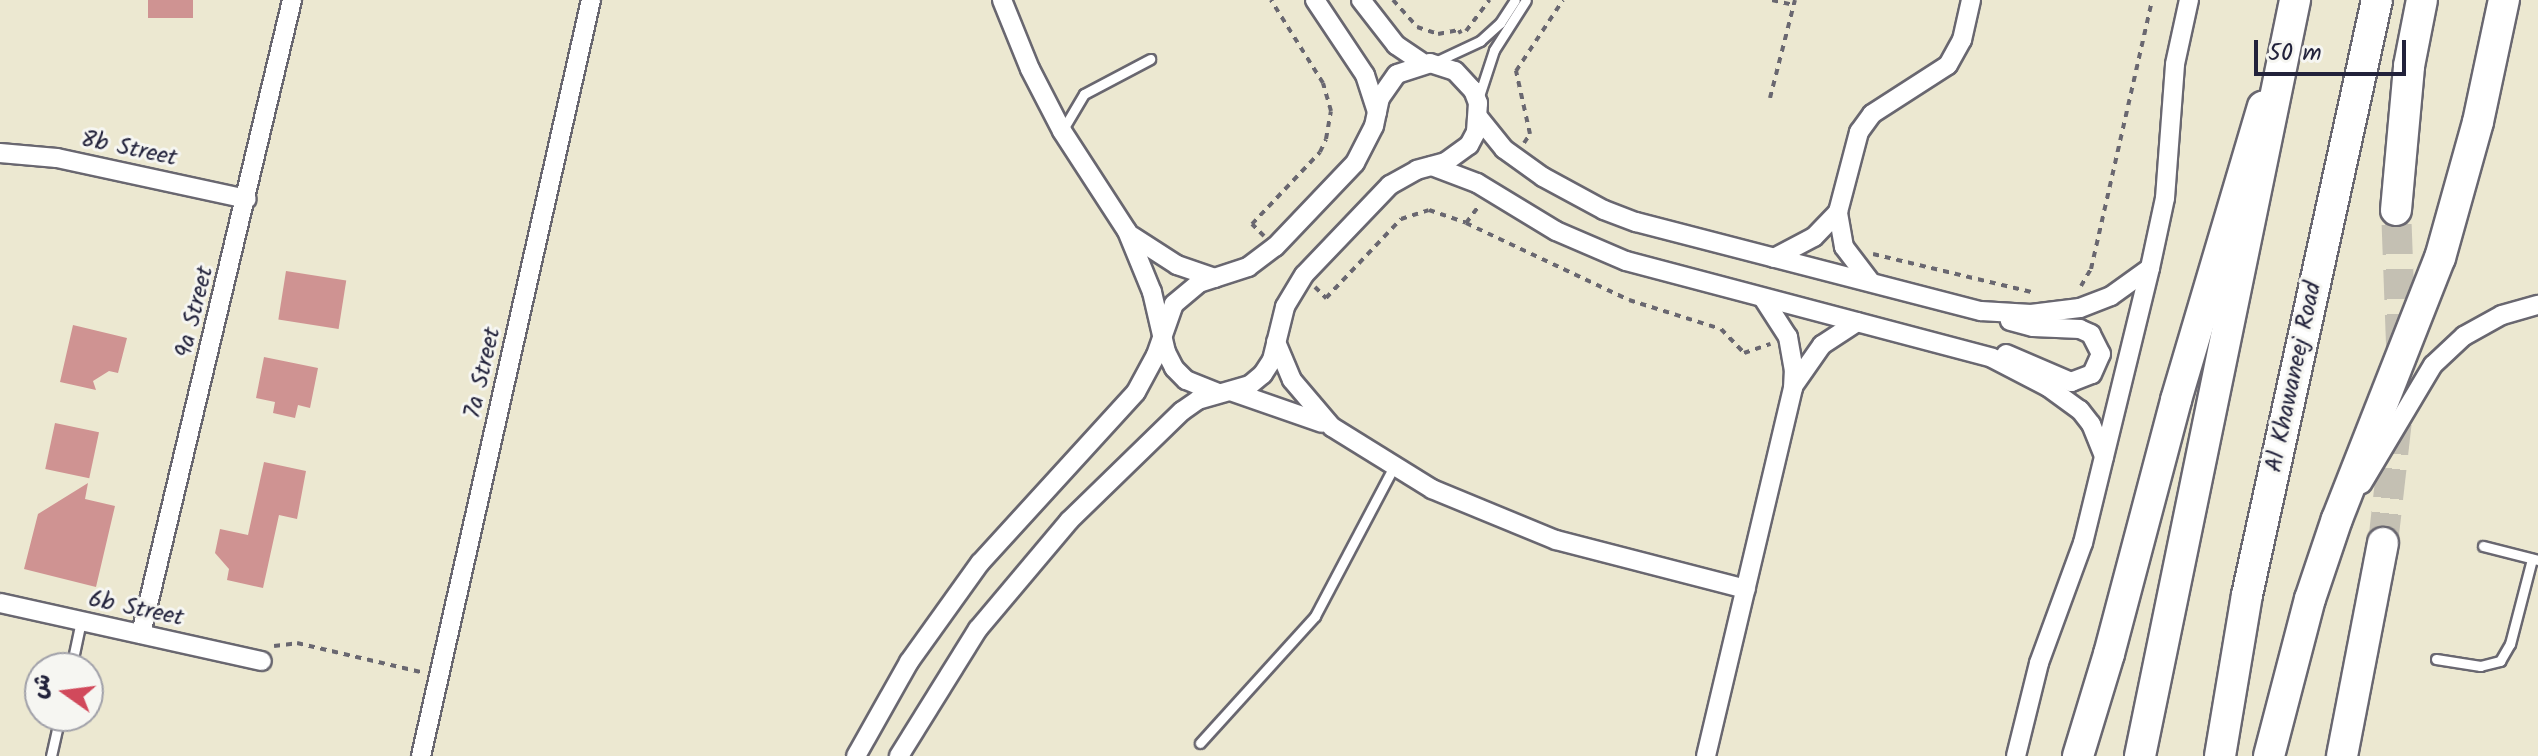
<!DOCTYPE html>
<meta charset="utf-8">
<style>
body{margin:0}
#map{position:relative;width:2538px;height:756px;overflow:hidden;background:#ece8d1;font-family:Kalam,"Playpen Sans Arabic",sans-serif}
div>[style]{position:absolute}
.building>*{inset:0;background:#cf9392;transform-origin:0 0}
.primary-tunnel>*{height:30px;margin-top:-15px;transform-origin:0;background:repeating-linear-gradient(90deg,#c4c0b3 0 30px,transparent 0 45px)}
.path>*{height:4px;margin-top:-2px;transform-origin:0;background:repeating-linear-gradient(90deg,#696770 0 6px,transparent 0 12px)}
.roads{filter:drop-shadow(2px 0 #696770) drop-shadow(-2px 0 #696770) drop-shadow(0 2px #696770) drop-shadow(0 -2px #696770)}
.service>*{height:9px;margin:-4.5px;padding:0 4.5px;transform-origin:4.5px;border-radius:4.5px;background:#fff}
.minor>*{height:18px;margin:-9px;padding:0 9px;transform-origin:9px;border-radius:9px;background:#fff}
.primary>*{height:30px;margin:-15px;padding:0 15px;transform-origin:15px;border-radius:15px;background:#fff}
.trunk>*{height:30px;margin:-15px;padding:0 15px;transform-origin:15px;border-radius:15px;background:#fff}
span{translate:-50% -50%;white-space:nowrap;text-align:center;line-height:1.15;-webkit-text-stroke:6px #f6f6f2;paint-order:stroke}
.street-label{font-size:24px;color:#22223b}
.north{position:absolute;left:24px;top:652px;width:80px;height:80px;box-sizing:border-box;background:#f6f6f2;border:2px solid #a1a1a9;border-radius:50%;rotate:284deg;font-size:22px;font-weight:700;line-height:32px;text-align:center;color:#22223b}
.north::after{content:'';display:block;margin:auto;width:28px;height:36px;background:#d1495b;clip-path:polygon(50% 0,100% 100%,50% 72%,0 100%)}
.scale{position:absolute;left:2254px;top:40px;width:152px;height:36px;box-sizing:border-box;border:4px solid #22223b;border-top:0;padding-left:10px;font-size:24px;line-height:28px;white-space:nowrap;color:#22223b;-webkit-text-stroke:6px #f6f6f2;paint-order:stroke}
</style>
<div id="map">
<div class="building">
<div style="left:148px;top:0;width:45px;height:18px"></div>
<div style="left:286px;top:271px;width:61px;height:49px;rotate:9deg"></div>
<div style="clip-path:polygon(73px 325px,127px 338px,118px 373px,109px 371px,93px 381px,96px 390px,60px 382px)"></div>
<div style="clip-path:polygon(264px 357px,318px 368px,310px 408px,298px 405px,295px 418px,273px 413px,275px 402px,256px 398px)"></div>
<div style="left:55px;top:423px;width:45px;height:47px;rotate:12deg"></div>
<div style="clip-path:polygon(264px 462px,306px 471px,297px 519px,279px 515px,263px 588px,227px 580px,229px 569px,215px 553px,220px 529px,248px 535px)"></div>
<div style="clip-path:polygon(88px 483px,85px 499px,115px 506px,96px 587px,24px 569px,38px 514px)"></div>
</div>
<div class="primary-tunnel">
<div style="left:2383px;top:543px;width:133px;rotate:-83.5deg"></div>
<div style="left:2398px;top:411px;width:67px;rotate:-87.4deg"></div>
<div style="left:2401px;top:344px;width:134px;rotate:-92.1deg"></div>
</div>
<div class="path">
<div style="left:1393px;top:0;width:36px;rotate:48deg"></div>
<div style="left:1417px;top:27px;width:22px;rotate:18deg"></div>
<div style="left:1438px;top:34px;width:21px;rotate:-11deg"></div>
<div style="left:1459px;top:30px;width:4px;rotate:63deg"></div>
<div style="left:1772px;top:0;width:23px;rotate:13deg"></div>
<div style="left:1466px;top:31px;width:39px;rotate:-53deg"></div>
<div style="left:1770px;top:98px;width:101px;rotate:-75.7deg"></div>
<div style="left:1524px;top:143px;width:11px;rotate:-56deg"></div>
<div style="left:1530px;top:134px;width:65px;rotate:-102.5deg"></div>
<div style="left:1516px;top:71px;width:85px;rotate:-56.5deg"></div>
<div style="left:1466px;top:223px;width:21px;rotate:-53deg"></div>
<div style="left:1264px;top:236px;width:17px;rotate:-135deg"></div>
<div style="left:1252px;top:224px;width:99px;rotate:-46.6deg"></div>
<div style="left:1320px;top:152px;width:14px;rotate:-65deg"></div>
<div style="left:1326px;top:139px;width:28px;rotate:-80deg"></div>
<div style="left:1331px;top:111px;width:29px;rotate:-106deg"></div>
<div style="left:1323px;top:83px;width:98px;rotate:-122.1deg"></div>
<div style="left:1873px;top:254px;width:167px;rotate:13.5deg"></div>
<div style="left:2081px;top:286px;width:20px;rotate:-60deg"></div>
<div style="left:2091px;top:269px;width:276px;rotate:-77.2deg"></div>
<div style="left:1315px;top:287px;width:16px;rotate:45deg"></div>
<div style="left:1326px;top:298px;width:109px;rotate:-46.5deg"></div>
<div style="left:1401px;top:219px;width:29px;rotate:-18deg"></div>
<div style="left:1429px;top:210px;width:39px;rotate:19deg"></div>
<div style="left:1466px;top:223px;width:180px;rotate:25.3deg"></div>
<div style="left:1629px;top:300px;width:96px;rotate:17.5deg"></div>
<div style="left:1721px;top:329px;width:33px;rotate:46deg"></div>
<div style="left:1744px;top:353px;width:28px;rotate:-19deg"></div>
<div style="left:274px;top:646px;width:23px;rotate:-7deg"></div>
<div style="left:297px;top:643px;width:127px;rotate:13.2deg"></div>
</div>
<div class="roads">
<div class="service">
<div style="left:1435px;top:62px;width:50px;rotate:-25deg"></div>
<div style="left:1480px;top:41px;width:27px;rotate:-42deg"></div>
<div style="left:1500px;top:23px;width:27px;rotate:-57deg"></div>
<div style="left:1479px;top:96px;width:48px;rotate:-71.9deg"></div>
<div style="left:1494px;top:50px;width:59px;rotate:-57.4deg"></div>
<div style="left:1062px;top:131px;width:43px;rotate:-59.3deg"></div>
<div style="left:1084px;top:94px;width:75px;rotate:-27.9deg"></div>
<div style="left:2483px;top:546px;width:57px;rotate:14.3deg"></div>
<div style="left:2436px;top:659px;width:45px;rotate:9deg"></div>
<div style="left:2480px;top:666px;width:21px;rotate:-14deg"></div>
<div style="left:2500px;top:661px;width:20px;rotate:-60deg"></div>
<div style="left:2510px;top:644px;width:88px;rotate:-75.5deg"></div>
<div style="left:71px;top:668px;width:48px;rotate:-78deg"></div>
<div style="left:1200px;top:743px;width:171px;rotate:-47.8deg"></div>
<div style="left:1315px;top:616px;width:167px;rotate:-62.2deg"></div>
<div style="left:51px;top:756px;width:41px;rotate:-77.3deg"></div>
</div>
<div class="minor">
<div style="left:1002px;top:0;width:74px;rotate:67.9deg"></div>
<div style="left:1030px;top:69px;width:70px;rotate:62.7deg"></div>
<div style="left:1062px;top:131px;width:119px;rotate:57deg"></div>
<div style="left:1127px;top:231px;width:66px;rotate:67.7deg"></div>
<div style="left:1152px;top:292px;width:62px;rotate:76.9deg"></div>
<div style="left:1166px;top:352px;width:18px;rotate:63deg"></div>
<div style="left:1174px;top:368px;width:17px;rotate:45deg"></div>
<div style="left:1186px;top:380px;width:35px;rotate:22deg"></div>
<div style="left:1315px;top:0;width:90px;rotate:56.3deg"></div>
<div style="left:1365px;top:75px;width:39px;rotate:72deg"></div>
<div style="left:1361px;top:0;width:57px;rotate:52.1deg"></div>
<div style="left:1396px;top:45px;width:34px;rotate:34deg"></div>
<div style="left:1479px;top:118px;width:40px;rotate:51deg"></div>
<div style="left:1504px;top:149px;width:48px;rotate:35.7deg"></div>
<div style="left:1543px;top:177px;width:69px;rotate:28.4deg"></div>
<div style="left:1604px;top:210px;width:34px;rotate:21deg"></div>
<div style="left:1636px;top:222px;width:356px;rotate:14.5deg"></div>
<div style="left:1981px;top:311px;width:50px;rotate:3.4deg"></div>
<div style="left:2031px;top:314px;width:49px;rotate:-7deg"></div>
<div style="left:2080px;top:308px;width:33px;rotate:-21deg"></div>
<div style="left:2111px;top:296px;width:48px;rotate:-35.7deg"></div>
<div style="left:0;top:153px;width:57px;rotate:5deg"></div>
<div style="left:57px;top:158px;width:194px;rotate:12.2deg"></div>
<div style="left:1432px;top:166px;width:48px;rotate:20.7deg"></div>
<div style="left:1477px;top:183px;width:92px;rotate:31.3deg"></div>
<div style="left:1556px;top:231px;width:76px;rotate:23.2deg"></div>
<div style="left:1626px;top:261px;width:379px;rotate:14.8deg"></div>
<div style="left:1992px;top:358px;width:63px;rotate:27.4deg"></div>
<div style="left:2048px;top:387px;width:39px;rotate:36deg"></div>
<div style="left:2080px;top:410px;width:18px;rotate:52deg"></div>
<div style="left:2091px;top:424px;width:35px;rotate:68deg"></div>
<div style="left:1132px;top:236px;width:54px;rotate:32.8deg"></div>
<div style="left:1177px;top:265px;width:40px;rotate:18.9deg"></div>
<div style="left:1774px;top:258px;width:45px;rotate:-27.7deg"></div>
<div style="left:1814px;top:237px;width:35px;rotate:-46deg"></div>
<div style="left:1870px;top:281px;width:43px;rotate:-127.4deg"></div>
<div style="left:1844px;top:247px;width:36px;rotate:-100deg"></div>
<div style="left:1838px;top:212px;width:83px;rotate:-75.3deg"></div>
<div style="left:1859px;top:132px;width:22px;rotate:-54deg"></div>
<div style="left:1872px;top:114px;width:90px;rotate:-32.8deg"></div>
<div style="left:1948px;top:65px;width:29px;rotate:-61deg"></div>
<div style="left:1962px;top:40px;width:41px;rotate:-77.3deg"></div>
<div style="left:1276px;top:342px;width:41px;rotate:67.2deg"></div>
<div style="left:1292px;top:380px;width:62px;rotate:49.6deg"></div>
<div style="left:1332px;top:427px;width:118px;rotate:31.8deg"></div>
<div style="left:1432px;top:489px;width:134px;rotate:22.4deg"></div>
<div style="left:1556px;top:540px;width:196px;rotate:14.5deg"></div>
<div style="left:2006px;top:354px;width:71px;rotate:23.3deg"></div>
<div style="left:2071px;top:382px;width:22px;rotate:-21deg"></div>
<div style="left:2092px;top:374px;width:22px;rotate:-66deg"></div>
<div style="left:2101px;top:354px;width:22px;rotate:-117deg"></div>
<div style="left:2091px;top:334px;width:12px;rotate:-156deg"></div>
<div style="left:2080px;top:329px;width:47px;rotate:-177.6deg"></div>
<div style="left:2033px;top:327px;width:24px;rotate:-165deg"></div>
<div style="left:1794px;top:385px;width:49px;rotate:-55deg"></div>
<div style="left:1822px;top:345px;width:42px;rotate:-33.3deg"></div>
<div style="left:1233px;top:392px;width:94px;rotate:19.2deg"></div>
<div style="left:2362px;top:484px;width:139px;rotate:-59.2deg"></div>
<div style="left:2433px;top:365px;width:42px;rotate:-43.1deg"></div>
<div style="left:2464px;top:336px;width:43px;rotate:-28.9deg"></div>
<div style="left:2502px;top:315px;width:37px;rotate:-16deg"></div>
<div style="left:0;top:603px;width:268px;rotate:12.5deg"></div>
<div style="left:141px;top:634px;width:652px;rotate:-76.6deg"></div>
<div style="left:421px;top:756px;width:775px;rotate:-77.33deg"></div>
<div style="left:856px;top:756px;width:108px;rotate:-60.6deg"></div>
<div style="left:909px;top:662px;width:122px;rotate:-54.4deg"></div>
<div style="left:980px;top:563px;width:231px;rotate:-47.6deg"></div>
<div style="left:1136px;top:392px;width:42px;rotate:-61.6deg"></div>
<div style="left:1156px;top:355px;width:54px;rotate:-70.6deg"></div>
<div style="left:1174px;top:304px;width:33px;rotate:-40deg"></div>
<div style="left:1199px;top:283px;width:52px;rotate:-18.1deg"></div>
<div style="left:1248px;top:267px;width:34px;rotate:-37deg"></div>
<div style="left:1275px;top:247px;width:116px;rotate:-46.4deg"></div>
<div style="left:1355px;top:163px;width:42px;rotate:-62.8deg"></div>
<div style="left:1374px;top:126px;width:29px;rotate:-78deg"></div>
<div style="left:1380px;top:98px;width:29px;rotate:-55deg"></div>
<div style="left:1397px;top:74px;width:35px;rotate:-18deg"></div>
<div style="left:1430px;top:63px;width:26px;rotate:18deg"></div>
<div style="left:1455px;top:71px;width:26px;rotate:47deg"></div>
<div style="left:1473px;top:90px;width:14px;rotate:69deg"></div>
<div style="left:1478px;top:103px;width:29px;rotate:94deg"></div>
<div style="left:1476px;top:132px;width:15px;rotate:118deg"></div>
<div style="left:1469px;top:145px;width:29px;rotate:144deg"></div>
<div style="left:1446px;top:162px;width:30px;rotate:165deg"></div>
<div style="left:1417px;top:170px;width:31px;rotate:151deg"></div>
<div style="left:1390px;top:185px;width:124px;rotate:133.7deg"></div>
<div style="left:1304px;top:275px;width:37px;rotate:121deg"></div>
<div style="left:1285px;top:307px;width:55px;rotate:103.8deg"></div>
<div style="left:1272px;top:360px;width:17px;rotate:123deg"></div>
<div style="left:1263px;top:374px;width:17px;rotate:140deg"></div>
<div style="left:1250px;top:385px;width:54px;rotate:163.9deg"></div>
<div style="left:1198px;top:400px;width:19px;rotate:145deg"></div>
<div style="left:1182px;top:411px;width:158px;rotate:135.8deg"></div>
<div style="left:1069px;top:521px;width:141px;rotate:130.1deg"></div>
<div style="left:978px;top:629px;width:150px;rotate:121.9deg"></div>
<div style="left:1706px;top:756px;width:378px;rotate:-76.7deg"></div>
<div style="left:1793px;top:388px;width:17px;rotate:-87deg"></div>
<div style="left:1794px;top:371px;width:35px;rotate:-100deg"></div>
<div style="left:1788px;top:337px;width:46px;rotate:-122.7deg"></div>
<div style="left:2016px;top:756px;width:96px;rotate:-76.1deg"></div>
<div style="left:2039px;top:663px;width:128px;rotate:-69.9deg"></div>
<div style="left:2083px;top:543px;width:283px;rotate:-76.3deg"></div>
<div style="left:2150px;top:268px;width:72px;rotate:-77.9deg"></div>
<div style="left:2165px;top:198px;width:134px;rotate:-85.7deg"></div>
<div style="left:2175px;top:64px;width:66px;rotate:-77.7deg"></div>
</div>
<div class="primary">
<div style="left:2396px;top:210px;width:145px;rotate:-84.8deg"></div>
<div style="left:2409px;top:66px;width:67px;rotate:-78.9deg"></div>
<div style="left:2078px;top:756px;width:107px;rotate:-73.1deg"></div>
<div style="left:2109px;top:654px;width:263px;rotate:-75.2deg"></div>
<div style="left:2176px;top:400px;width:306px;rotate:-73.5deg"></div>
<div style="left:2342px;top:756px;width:217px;rotate:-79.1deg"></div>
</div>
<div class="trunk">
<div style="left:2140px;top:756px;width:772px;rotate:-78.41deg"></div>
<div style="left:2220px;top:756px;width:163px;rotate:-80.5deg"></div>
<div style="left:2247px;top:595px;width:609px;rotate:-77.68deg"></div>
<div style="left:2269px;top:756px;width:162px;rotate:-75.4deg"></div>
<div style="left:2310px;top:599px;width:84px;rotate:-71.4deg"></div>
<div style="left:2337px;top:519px;width:281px;rotate:-68.5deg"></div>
<div style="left:2440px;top:258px;width:141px;rotate:-74.4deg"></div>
<div style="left:2478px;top:122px;width:125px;rotate:-78deg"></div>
</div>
</div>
<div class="street-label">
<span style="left:129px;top:149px;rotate:12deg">8b Street</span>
<span style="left:195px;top:312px;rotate:-76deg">9a Street</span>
<span style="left:483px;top:373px;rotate:-77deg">7a Street</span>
<span style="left:2294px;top:377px;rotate:-78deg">Al Khawaneej Road</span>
<span style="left:136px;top:609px;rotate:12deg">6b Street</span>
</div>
<div class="north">ش</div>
<div class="scale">50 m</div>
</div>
